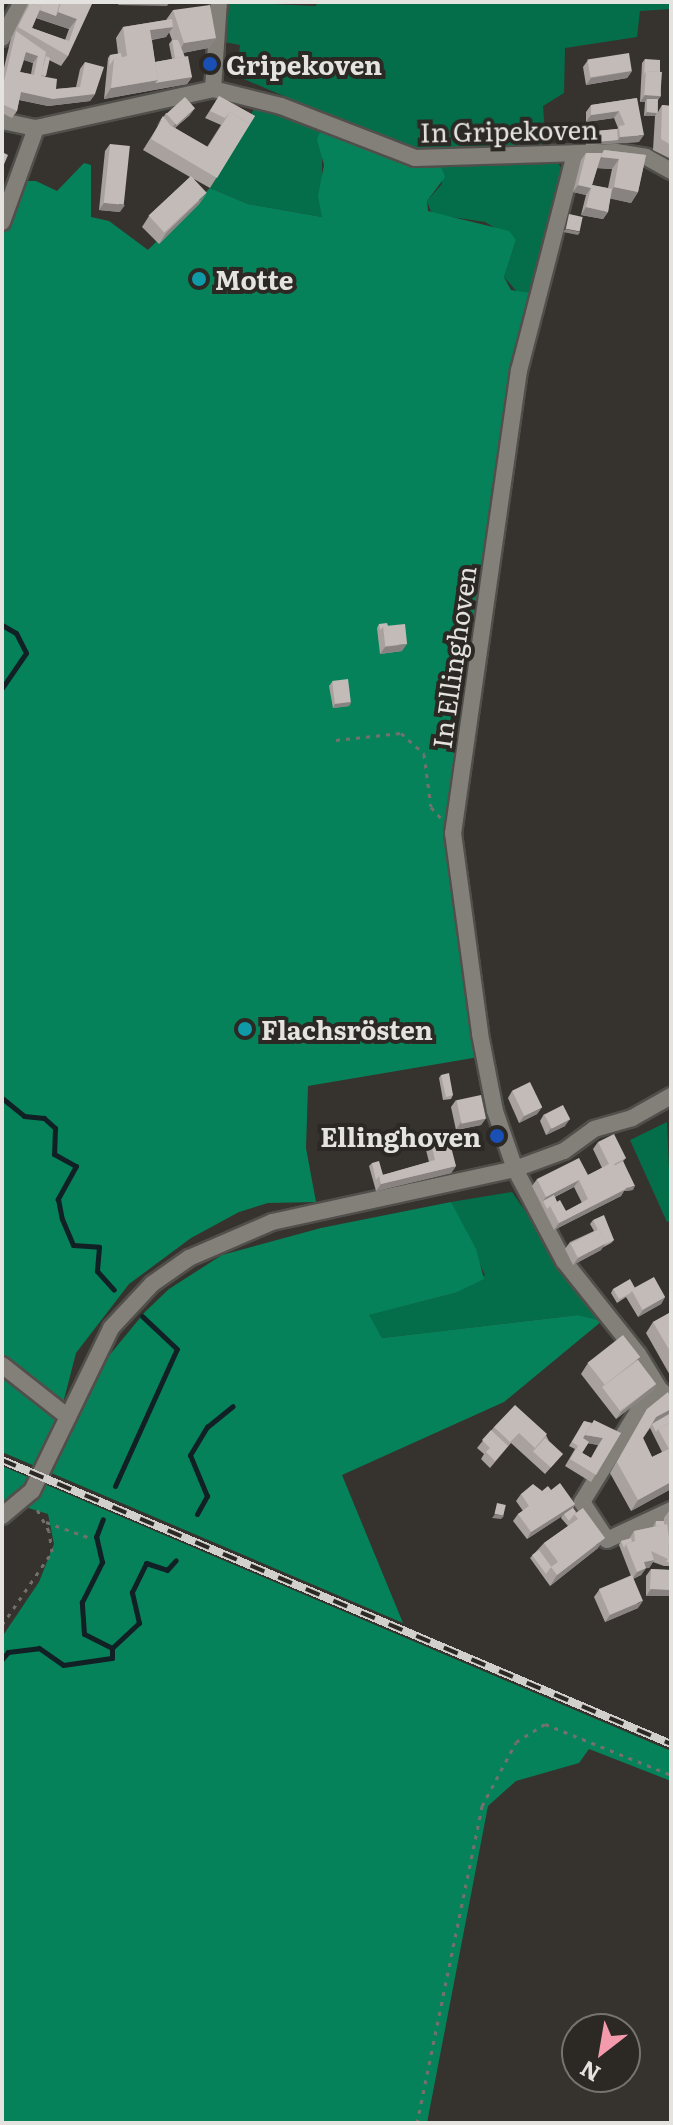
<!DOCTYPE html>
<meta charset="utf-8">
<style>
body{margin:0}
#map{position:relative;width:673px;height:2125px;overflow:hidden;background:#36332e;font-family:Literata,serif}
div>[style]{position:absolute}
.green>*{inset:0;background:#046e4b}
.forest>*{inset:0;background:#06825a}
.stream>*{height:5px;margin:-2.5px;padding:0 2.5px;transform-origin:2.5px;border-radius:2.5px;background:#102024}
.path>*{height:3px;margin-top:-1.5px;transform-origin:0;background:repeating-linear-gradient(90deg,#74716d 0 4px,transparent 0 10px)}
.roads{filter:drop-shadow(2px 0 #514f4b) drop-shadow(-2px 0 #514f4b) drop-shadow(0 2px #514f4b) drop-shadow(0 -2px #514f4b)}
.minor>*{height:16px;margin:-8px;padding:0 8px;transform-origin:8px;border-radius:8px;background:#83807a}
.rail>*{height:8px;margin-top:-4px;transform-origin:0;background:repeating-linear-gradient(90deg,#2c2924 0 15px,#d2d0cc 0 30px);box-sizing:border-box;border-block:2px solid #d2d0cc}
.wall>*{inset:0;background:#a8a19e}
.shaded-wall>*{inset:0;background:#888381}
.building>*{inset:0;background:#c3bbb8;transform-origin:0 0}
.dots>*{width:22px;height:22px;translate:-50% -50%;box-sizing:border-box;border:4px solid #2c2924;border-radius:50%}
span{translate:-50% -50%;white-space:nowrap;text-align:center;line-height:1.15;-webkit-text-stroke:8px #2c2924;paint-order:stroke}
.poi-label{font-size:26px;color:#e5e3e0;font-weight:700}
.left{translate:0 -50%;text-align:left}
.right{translate:-100% -50%;text-align:right}
.street-label{font-size:26px;color:#e5e3e0}
.frame{position:absolute;inset:0;border:4px solid #e5e3e0;pointer-events:none}
.north{position:absolute;left:561px;top:2013px;width:80px;height:80px;box-sizing:border-box;background:#2c2924;border:2px solid #76736f;border-radius:50%;rotate:211deg;font-size:22px;font-weight:700;line-height:32px;text-align:center;color:#e5e3e0}
.north::after{content:'';display:block;margin:auto;width:28px;height:36px;background:#f39aac;clip-path:polygon(50% 0,100% 100%,50% 72%,0 100%)}
</style>
<div id="map">
<div class="green">
<div style="clip-path:polygon(229px 2px,316px 6px,317px 2px,671px 2px,671px 9px,640px 11px,637px 37px,565px 48px,564px 93px,543px 106px,546px 147px,409px 150px,237px 76px,240px 45px,224px 42px)"></div>
<div style="clip-path:polygon(258px 102px,322px 128px,322px 217px,248px 204px,210px 188px)"></div>
<div style="clip-path:polygon(556px 159px,564px 173px,530px 293px,519px 294px,504px 277px,516px 240px,485px 222px,432px 214px,427px 201px,442px 184px,440px 164px)"></div>
<div style="clip-path:polygon(667px 1122px,671px 1220px,667px 1222px,630px 1140px)"></div>
<div style="clip-path:polygon(512px 1192px,602px 1321px,578px 1315px,382px 1338px,368px 1315px,455px 1293px,485px 1275px,451px 1202px)"></div>
</div>
<div class="forest">
<div style="clip-path:polygon(322px 128px,440px 164px,445px 177px,427px 201px,428px 211px,509px 231px,516px 240px,504px 277px,511px 290px,530px 293px,492px 487px,449px 809px,479px 1057px,308px 1086px,306px 1148px,316px 1202px,268px 1203px,239px 1212px,191px 1238px,129px 1284px,76px 1353px,60px 1415px,145px 1312px,169px 1289px,222px 1255px,321px 1228px,451px 1202px,476px 1249px,484px 1279px,455px 1293px,369px 1315px,382px 1338px,578px 1315px,602px 1321px,504px 1402px,342px 1475px,403px 1623px,2px 1452px,2px 218px,16px 181px,36px 181px,57px 191px,84px 163px,91px 165px,91px 217px,109px 221px,148px 250px,210px 188px,248px 204px,322px 217px,318px 196px,324px 165px,317px 139px)"></div>
<div style="clip-path:polygon(2px 1466px,671px 1751px,671px 1781px,589px 1749px,579px 1763px,516px 1781px,488px 1806px,427px 2123px,2px 2123px,2px 1637px,39px 1582px,54px 1544px,48px 1514px,2px 1500px)"></div>
</div>
<div class="stream">
<div style="left:2px;top:625px;width:16px;rotate:30deg"></div>
<div style="left:16px;top:633px;width:22px;rotate:63deg"></div>
<div style="left:26px;top:653px;width:42px;rotate:124.4deg"></div>
<div style="left:2px;top:1098px;width:28px;rotate:39deg"></div>
<div style="left:24px;top:1116px;width:20px;rotate:6deg"></div>
<div style="left:44px;top:1118px;width:15px;rotate:42deg"></div>
<div style="left:55px;top:1128px;width:26px;rotate:92deg"></div>
<div style="left:54px;top:1154px;width:25px;rotate:29deg"></div>
<div style="left:76px;top:1166px;width:38px;rotate:119deg"></div>
<div style="left:58px;top:1199px;width:20px;rotate:79deg"></div>
<div style="left:62px;top:1219px;width:28px;rotate:67deg"></div>
<div style="left:73px;top:1245px;width:26px;rotate:4deg"></div>
<div style="left:99px;top:1247px;width:24px;rotate:95deg"></div>
<div style="left:97px;top:1271px;width:25px;rotate:48deg"></div>
<div style="left:115px;top:1486px;width:150px;rotate:-65.7deg"></div>
<div style="left:177px;top:1349px;width:48px;rotate:-136.7deg"></div>
<div style="left:197px;top:1514px;width:21px;rotate:-61deg"></div>
<div style="left:207px;top:1496px;width:44px;rotate:-112.5deg"></div>
<div style="left:190px;top:1455px;width:33px;rotate:-59deg"></div>
<div style="left:207px;top:1427px;width:33px;rotate:-39deg"></div>
<div style="left:112px;top:1648px;width:37px;rotate:-43deg"></div>
<div style="left:139px;top:1623px;width:32px;rotate:-103deg"></div>
<div style="left:132px;top:1592px;width:32px;rotate:-64deg"></div>
<div style="left:146px;top:1563px;width:22px;rotate:18deg"></div>
<div style="left:167px;top:1570px;width:13px;rotate:-48deg"></div>
<div style="left:2px;top:1659px;width:9px;rotate:-49deg"></div>
<div style="left:8px;top:1652px;width:31px;rotate:-7deg"></div>
<div style="left:39px;top:1648px;width:29px;rotate:35deg"></div>
<div style="left:63px;top:1665px;width:49px;rotate:-8.1deg"></div>
<div style="left:112px;top:1658px;width:10px;rotate:-90deg"></div>
<div style="left:112px;top:1648px;width:31px;rotate:-153deg"></div>
<div style="left:84px;top:1634px;width:32px;rotate:-94deg"></div>
<div style="left:82px;top:1602px;width:45px;rotate:-63.4deg"></div>
<div style="left:102px;top:1562px;width:26px;rotate:-103deg"></div>
<div style="left:96px;top:1537px;width:19px;rotate:-69deg"></div>
</div>
<div class="path">
<div style="left:336px;top:740px;width:65px;rotate:-6.1deg"></div>
<div style="left:401px;top:733px;width:31px;rotate:42deg"></div>
<div style="left:424px;top:754px;width:53px;rotate:82.5deg"></div>
<div style="left:431px;top:807px;width:15px;rotate:48deg"></div>
<div style="left:46px;top:1522px;width:50px;rotate:19.9deg"></div>
<div style="left:2px;top:1625px;width:88px;rotate:-55.6deg"></div>
<div style="left:52px;top:1552px;width:21px;rotate:-98deg"></div>
<div style="left:49px;top:1531px;width:25px;rotate:-119deg"></div>
<div style="left:417px;top:2123px;width:324px;rotate:-78.4deg"></div>
<div style="left:482px;top:1806px;width:72px;rotate:-62deg"></div>
<div style="left:516px;top:1742px;width:34px;rotate:-32deg"></div>
<div style="left:545px;top:1724px;width:136px;rotate:22deg"></div>
</div>
<div class="roads">
<div class="minor">
<div style="left:2px;top:38px;width:41px;rotate:-60.9deg"></div>
<div style="left:213px;top:89px;width:87px;rotate:-86.1deg"></div>
<div style="left:2px;top:121px;width:35px;rotate:12deg"></div>
<div style="left:36px;top:128px;width:181px;rotate:-12.4deg"></div>
<div style="left:213px;top:89px;width:70px;rotate:14deg"></div>
<div style="left:281px;top:106px;width:144px;rotate:21.2deg"></div>
<div style="left:415px;top:158px;width:201px;rotate:-1.7deg"></div>
<div style="left:616px;top:152px;width:30px;rotate:9deg"></div>
<div style="left:646px;top:157px;width:29px;rotate:29deg"></div>
<div style="left:575px;top:154px;width:223px;rotate:104.5deg"></div>
<div style="left:519px;top:370px;width:468px;rotate:98.1deg"></div>
<div style="left:453px;top:833px;width:203px;rotate:82.3deg"></div>
<div style="left:480px;top:1034px;width:78px;rotate:79deg"></div>
<div style="left:495px;top:1111px;width:61px;rotate:71deg"></div>
<div style="left:515px;top:1169px;width:104px;rotate:62deg"></div>
<div style="left:564px;top:1261px;width:119px;rotate:51.5deg"></div>
<div style="left:638px;top:1354px;width:63px;rotate:58.6deg"></div>
<div style="left:2px;top:222px;width:100px;rotate:-70.1deg"></div>
<div style="left:2px;top:1365px;width:84px;rotate:38.2deg"></div>
<div style="left:662px;top:1391px;width:33px;rotate:139deg"></div>
<div style="left:637px;top:1413px;width:105px;rotate:121.7deg"></div>
<div style="left:582px;top:1502px;width:45px;rotate:56.7deg"></div>
<div style="left:607px;top:1540px;width:71px;rotate:-25.1deg"></div>
<div style="left:2px;top:1516px;width:39px;rotate:-40deg"></div>
<div style="left:32px;top:1491px;width:181px;rotate:-64.1deg"></div>
<div style="left:111px;top:1328px;width:60px;rotate:-47deg"></div>
<div style="left:152px;top:1284px;width:45px;rotate:-35.1deg"></div>
<div style="left:189px;top:1258px;width:90px;rotate:-23.4deg"></div>
<div style="left:272px;top:1222px;width:249px;rotate:-12.3deg"></div>
<div style="left:515px;top:1169px;width:52px;rotate:-20.2deg"></div>
<div style="left:564px;top:1151px;width:37px;rotate:-36deg"></div>
<div style="left:594px;top:1129px;width:40px;rotate:-16deg"></div>
<div style="left:632px;top:1118px;width:45px;rotate:-29.4deg"></div>
</div>
</div>
<div class="rail">
<div style="left:2px;top:1460px;width:727px;rotate:23deg"></div>
</div>
<div class="wall">
<div style="clip-path:polygon(evenodd,29px 2px,85px 2px,68px 56px,61px 66px,49px 60px,45px 77px,56px 89px,76px 87px,80px 69px,85px 62px,95px 94px,90px 101px,48px 106px,19px 100px,17px 111px,12px 118px,2px 113px,2px 76px,11px 38px,29px 2px,36px 18px,69px 29px,65px 40px,32px 28px,36px 18px,29px 2px,24px 60px,33px 63px,31px 74px,20px 72px,24px 60px)"></div>
<div style="clip-path:polygon(evenodd,173px 10px,216px 38px,208px 48px,183px 53px,192px 77px,187px 84px,104px 99px,108px 58px,110px 55px,118px 54px,116px 38px,123px 27px,166px 20px,173px 10px,169px 32px,172px 40px,169px 44px,172px 59px,155px 62px,152px 40px,166px 37px,169px 32px)"></div>
<div style="clip-path:polygon(645px 59px,660px 72px,661px 96px,658px 99px,658px 112px,662px 105px,671px 106px,671px 159px,653px 150px,655px 116px,644px 116px,645px 102px,640px 102px,642px 63px)"></div>
<div style="clip-path:polygon(588px 60px,632px 71px,627px 78px,586px 85px,583px 67px)"></div>
<div style="clip-path:polygon(219px 96px,255px 116px,210px 188px,194px 179px,200px 203px,159px 244px,142px 227px,149px 216px,190px 177px,143px 150px,166px 113px,190px 115px,175px 128px,207px 147px,221px 125px,205px 118px)"></div>
<div style="clip-path:polygon(637px 98px,639px 142px,586px 145px,586px 136px,589px 132px,617px 129px,618px 128px,614px 118px,586px 122px,586px 112px,591px 105px)"></div>
<div style="clip-path:polygon(110px 144px,120px 212px,99px 210px,105px 151px)"></div>
<div style="clip-path:polygon(evenodd,604px 150px,646px 155px,638px 192px,631px 203px,610px 198px,608px 212px,603px 219px,581px 215px,586px 195px,573px 192px,581px 160px,586px 153px,602px 153px,604px 150px,597px 168px,612px 169px,608px 188px,592px 185px,597px 168px)"></div>
<div style="clip-path:polygon(379px 624px,388px 626px,402px 651px,380px 654px,377px 628px)"></div>
<div style="clip-path:polygon(332px 682px,351px 702px,349px 706px,333px 708px,329px 686px)"></div>
<div style="clip-path:polygon(441px 1075px,453px 1095px,451px 1099px,443px 1100px,439px 1078px)"></div>
<div style="clip-path:polygon(512px 1091px,542px 1107px,537px 1114px,519px 1123px,508px 1098px)"></div>
<div style="clip-path:polygon(456px 1100px,486px 1118px,481px 1125px,456px 1130px,451px 1107px)"></div>
<div style="clip-path:polygon(544px 1114px,565px 1126px,546px 1135px,540px 1121px)"></div>
<div style="clip-path:polygon(evenodd,598px 1142px,626px 1158px,623px 1161px,633px 1190px,624px 1191px,621px 1196px,554px 1230px,532px 1186px,537px 1179px,588px 1175px,602px 1168px,593px 1149px,598px 1142px,574px 1187px,582px 1203px,566px 1211px,557px 1202px,555px 1197px,574px 1187px)"></div>
<div style="clip-path:polygon(431px 1143px,456px 1166px,451px 1173px,376px 1191px,369px 1166px,372px 1163px,383px 1175px,429px 1162px,426px 1150px)"></div>
<div style="clip-path:polygon(593px 1220px,614px 1240px,611px 1243px,602px 1248px,601px 1250px,573px 1265px,565px 1249px,570px 1242px,594px 1231px,590px 1224px)"></div>
<div style="clip-path:polygon(635px 1288px,665px 1297px,661px 1304px,638px 1317px,626px 1297px,617px 1303px,611px 1293px,613px 1289px)"></div>
<div style="clip-path:polygon(671px 1312px,671px 1377px,646px 1333px,653px 1322px)"></div>
<div style="clip-path:polygon(638px 1360px,656px 1384px,652px 1391px,616px 1419px,581px 1374px,588px 1363px)"></div>
<div style="clip-path:polygon(evenodd,671px 1398px,671px 1489px,631px 1511px,610px 1473px,647px 1409px,671px 1398px,650px 1428px,662px 1452px,652px 1457px,643px 1438px,650px 1428px)"></div>
<div style="clip-path:polygon(evenodd,584px 1421px,621px 1433px,591px 1482px,565px 1466px,575px 1449px,569px 1446px,584px 1421px,588px 1443px,598px 1445px,591px 1458px,582px 1453px,588px 1443px)"></div>
<div style="clip-path:polygon(494px 1427px,546px 1435px,549px 1441px,563px 1454px,545px 1474px,511px 1443px,490px 1468px,481px 1459px,484px 1454px,477px 1448px)"></div>
<div style="clip-path:polygon(551px 1490px,575px 1504px,573px 1508px,598px 1548px,550px 1586px,530px 1558px,544px 1543px,568px 1526px,561px 1518px,562px 1516px,527px 1539px,513px 1521px,518px 1514px,523px 1511px,516px 1501px,521px 1494px)"></div>
<div style="clip-path:polygon(669px 1511px,671px 1566px,664px 1566px,653px 1562px,649px 1568px,646px 1568px,641px 1575px,633px 1579px,638px 1608px,605px 1622px,594px 1597px,599px 1590px,631px 1576px,619px 1545px,621px 1541px,629px 1539px,634px 1531px,653px 1527px,656px 1521px,664px 1525px,664px 1518px)"></div>
<div style="clip-path:polygon(651px 1569px,671px 1570px,671px 1596px,646px 1596px,646px 1576px)"></div>
</div>
<div class="shaded-wall">
<div style="clip-path:polygon(120px 2px,170px 2px,167px 6px,118px 5px)"></div>
<div style="clip-path:polygon(28px 6px,56px 16px,58px 12px,77px 19px,69px 29px,25px 14px)"></div>
<div style="clip-path:polygon(173px 27px,166px 37px,143px 41px,150px 30px)"></div>
<div style="clip-path:polygon(216px 38px,208px 48px,177px 54px,184px 43px)"></div>
<div style="clip-path:polygon(26px 52px,38px 56px,33px 63px,21px 59px)"></div>
<div style="clip-path:polygon(632px 71px,627px 78px,586px 85px,591px 78px)"></div>
<div style="clip-path:polygon(192px 77px,187px 84px,104px 99px,111px 88px,158px 80px)"></div>
<div style="clip-path:polygon(21px 92px,95px 94px,90px 101px,48px 106px,16px 99px)"></div>
<div style="clip-path:polygon(645px 95px,661px 96px,656px 103px,647px 99px,645px 102px,640px 102px)"></div>
<div style="clip-path:polygon(195px 108px,190px 115px,170px 131px,175px 124px)"></div>
<div style="clip-path:polygon(619px 111px,614px 118px,586px 122px,591px 115px)"></div>
<div style="clip-path:polygon(647px 112px,657px 113px,655px 116px,644px 116px)"></div>
<div style="clip-path:polygon(644px 135px,639px 142px,586px 145px,589px 142px,618px 140px,620px 137px)"></div>
<div style="clip-path:polygon(601px 157px,619px 159px,612px 169px,594px 168px)"></div>
<div style="clip-path:polygon(578px 185px,591px 188px,586px 195px,573px 192px)"></div>
<div style="clip-path:polygon(614px 187px,638px 192px,631px 203px,607px 198px)"></div>
<div style="clip-path:polygon(207px 193px,200px 203px,159px 244px,166px 233px)"></div>
<div style="clip-path:polygon(104px 203px,125px 205px,120px 212px,99px 210px)"></div>
<div style="clip-path:polygon(586px 207px,608px 212px,603px 219px,581px 215px)"></div>
<div style="clip-path:polygon(566px 229px,580px 232px,578px 235px,563px 232px)"></div>
<div style="clip-path:polygon(407px 644px,402px 651px,380px 654px,385px 647px)"></div>
<div style="clip-path:polygon(351px 702px,349px 706px,333px 708px,335px 704px)"></div>
<div style="clip-path:polygon(542px 1107px,537px 1114px,519px 1123px,524px 1116px)"></div>
<div style="clip-path:polygon(486px 1118px,481px 1125px,456px 1130px,461px 1122px)"></div>
<div style="clip-path:polygon(570px 1119px,565px 1126px,546px 1135px,551px 1128px)"></div>
<div style="clip-path:polygon(456px 1166px,451px 1173px,376px 1191px,381px 1184px)"></div>
<div style="clip-path:polygon(579px 1180px,574px 1187px,544px 1202px,543px 1201px,546px 1197px)"></div>
<div style="clip-path:polygon(635px 1186px,633px 1190px,624px 1191px,621px 1196px,554px 1230px,559px 1223px,622px 1189px)"></div>
<div style="clip-path:polygon(606px 1243px,601px 1250px,573px 1265px,578px 1258px)"></div>
<div style="clip-path:polygon(665px 1297px,661px 1304px,638px 1317px,643px 1310px)"></div>
<div style="clip-path:polygon(656px 1384px,652px 1391px,616px 1419px,621px 1412px)"></div>
<div style="clip-path:polygon(671px 1409px,671px 1413px,652px 1424px,656px 1417px)"></div>
<div style="clip-path:polygon(585px 1435px,603px 1438px,598px 1445px,580px 1442px)"></div>
<div style="clip-path:polygon(671px 1482px,671px 1489px,631px 1511px,638px 1500px)"></div>
<div style="clip-path:polygon(575px 1504px,570px 1511px,527px 1539px,531px 1532px)"></div>
<div style="clip-path:polygon(495px 1514px,504px 1516px,501px 1519px,492px 1518px)"></div>
<div style="clip-path:polygon(605px 1538px,598px 1548px,550px 1586px,557px 1575px)"></div>
<div style="clip-path:polygon(654px 1560px,649px 1568px,639px 1569px,644px 1562px)"></div>
<div style="clip-path:polygon(646px 1568px,641px 1575px,632px 1579px,637px 1572px)"></div>
<div style="clip-path:polygon(651px 1589px,671px 1589px,671px 1596px,646px 1596px)"></div>
<div style="clip-path:polygon(643px 1601px,638px 1608px,605px 1622px,610px 1615px)"></div>
</div>
<div class="building">
<div style="clip-path:polygon(30px 2px,60px 2px,56px 16px,40px 10px,41px 7px,30px 3px,28px 6px)"></div>
<div style="clip-path:polygon(61px 2px,85px 2px,92px 4px,68px 56px,18px 27px,30px 3px,41px 7px,32px 28px,69px 41px,77px 19px,58px 12px)"></div>
<div style="clip-path:polygon(210px 5px,216px 38px,184px 43px,173px 10px)"></div>
<div style="clip-path:polygon(172px 19px,173px 27px,150px 30px,158px 80px,111px 88px,114px 59px,127px 56px,123px 27px)"></div>
<div style="clip-path:polygon(evenodd,16px 31px,46px 52px,41px 76px,57px 79px,56px 89px,80px 87px,85px 62px,104px 67px,95px 94px,53px 99px,21px 92px,17px 111px,2px 104px,2px 90px,16px 31px,26px 52px,38px 56px,34px 75px,20px 72px,26px 52px)"></div>
<div style="clip-path:polygon(172px 40px,178px 40px,185px 57px,175px 58px)"></div>
<div style="clip-path:polygon(121px 53px,122px 58px,114px 59px,109px 66px,110px 55px)"></div>
<div style="left:629px;top:53px;width:18px;height:42px;rotate:81deg"></div>
<div style="clip-path:polygon(46px 56px,50px 58px,46px 76px,41px 75px)"></div>
<div style="clip-path:polygon(188px 56px,192px 77px,155px 83px,158px 80px,155px 62px)"></div>
<div style="clip-path:polygon(645px 59px,660px 60px,660px 72px,646px 71px,644px 75px)"></div>
<div style="left:646px;top:71px;width:16px;height:24px;rotate:4deg"></div>
<div style="clip-path:polygon(219px 96px,255px 116px,250px 124px,230px 112px,225px 118px,210px 111px)"></div>
<div style="left:185px;top:97px;width:15px;height:25px;rotate:48deg"></div>
<div style="clip-path:polygon(637px 98px,644px 135px,620px 137px,619px 126px,625px 125px,619px 111px,591px 115px,591px 105px)"></div>
<div style="clip-path:polygon(647px 99px,658px 99px,657px 113px,647px 112px)"></div>
<div style="clip-path:polygon(662px 105px,671px 106px,671px 145px,661px 139px)"></div>
<div style="clip-path:polygon(230px 112px,250px 124px,217px 178px,151px 139px,161px 120px,208px 147px)"></div>
<div style="clip-path:polygon(163px 116px,171px 126px,161px 120px,156px 127px)"></div>
<div style="left:617px;top:129px;width:11px;height:28px;rotate:85deg"></div>
<div style="left:110px;top:144px;width:20px;height:59px;rotate:6deg"></div>
<div style="clip-path:polygon(604px 150px,646px 155px,638px 192px,614px 187px,619px 159px,601px 157px)"></div>
<div style="clip-path:polygon(2px 152px,8px 155px,2px 169px)"></div>
<div style="clip-path:polygon(586px 153px,602px 153px,592px 185px,612px 189px,608px 212px,586px 207px,591px 188px,578px 185px)"></div>
<div style="left:191px;top:176px;width:23px;height:58px;rotate:47deg"></div>
<div style="left:569px;top:214px;width:14px;height:15px;rotate:12deg"></div>
<div style="clip-path:polygon(387px 623px,388px 626px,383px 627px,380px 630px,379px 624px)"></div>
<div style="left:405px;top:624px;width:20px;height:22px;rotate:84deg"></div>
<div style="left:348px;top:679px;width:23px;height:16px;rotate:83deg"></div>
<div style="clip-path:polygon(449px 1073px,453px 1095px,446px 1097px,441px 1075px)"></div>
<div style="left:530px;top:1082px;width:28px;height:20px;rotate:64deg"></div>
<div style="left:481px;top:1095px;width:24px;height:25px;rotate:78deg"></div>
<div style="left:563px;top:1105px;width:16px;height:21px;rotate:63deg"></div>
<div style="clip-path:polygon(614px 1134px,626px 1158px,614px 1164px,626px 1189px,559px 1223px,550px 1206px,560px 1200px,566px 1211px,588px 1199px,579px 1180px,546px 1197px,537px 1179px,579px 1158px,588px 1175px,609px 1164px,598px 1142px)"></div>
<div style="clip-path:polygon(449px 1139px,456px 1166px,381px 1184px,379px 1176px,435px 1160px,431px 1143px)"></div>
<div style="clip-path:polygon(379px 1161px,383px 1175px,379px 1176px,376px 1180px,372px 1163px)"></div>
<div style="clip-path:polygon(623px 1161px,635px 1186px,625px 1188px,614px 1166px)"></div>
<div style="clip-path:polygon(554px 1195px,557px 1202px,550px 1206px,547px 1209px,543px 1201px)"></div>
<div style="clip-path:polygon(604px 1215px,614px 1240px,605px 1244px,606px 1243px,599px 1229px,598px 1230px,593px 1220px)"></div>
<div style="left:599px;top:1229px;width:16px;height:32px;rotate:63deg"></div>
<div style="left:654px;top:1277px;width:23px;height:26px;rotate:61deg"></div>
<div style="clip-path:polygon(630px 1279px,635px 1288px,629px 1294px,619px 1299px,613px 1289px)"></div>
<div style="clip-path:polygon(671px 1312px,671px 1353px,653px 1322px)"></div>
<div style="left:623px;top:1335px;width:28px;height:45px;rotate:52deg"></div>
<div style="left:638px;top:1360px;width:30px;height:45px;rotate:53deg"></div>
<div style="clip-path:polygon(668px 1392px,671px 1398px,671px 1409px,656px 1417px,643px 1438px,652px 1457px,671px 1448px,671px 1482px,638px 1500px,617px 1462px,647px 1409px)"></div>
<div style="clip-path:polygon(515px 1405px,547px 1434px,535px 1448px,519px 1433px,510px 1442px,494px 1427px)"></div>
<div style="clip-path:polygon(671px 1413px,671px 1422px,658px 1429px,656px 1432px,652px 1424px)"></div>
<div style="clip-path:polygon(594px 1420px,621px 1433px,596px 1475px,570px 1459px,576px 1449px,591px 1458px,603px 1438px,585px 1435px)"></div>
<div style="clip-path:polygon(584px 1421px,592px 1423px,583px 1438px,589px 1442px,582px 1453px,576px 1449px,574px 1453px,578px 1446px,572px 1442px)"></div>
<div style="clip-path:polygon(671px 1422px,671px 1448px,669px 1449px,658px 1429px)"></div>
<div style="clip-path:polygon(491px 1430px,508px 1446px,495px 1461px,486px 1452px,490px 1448px,482px 1440px)"></div>
<div style="left:545px;top:1438px;width:24px;height:18px;rotate:42deg"></div>
<div style="clip-path:polygon(560px 1483px,575px 1504px,531px 1532px,518px 1514px,529px 1506px,521px 1494px,533px 1484px,546px 1494px)"></div>
<div style="clip-path:polygon(548px 1486px,551px 1490px,546px 1494px,542px 1491px)"></div>
<div style="left:497px;top:1503px;width:9px;height:11px;rotate:13deg"></div>
<div style="clip-path:polygon(573px 1508px,576px 1512px,569px 1521px,564px 1514px)"></div>
<div style="clip-path:polygon(583px 1508px,605px 1538px,557px 1575px,551px 1567px,558px 1562px,544px 1543px,578px 1519px,574px 1514px)"></div>
<div style="clip-path:polygon(669px 1511px,671px 1511px,671px 1541px,669px 1541px,668px 1559px,651px 1551px,654px 1560px,644px 1562px,646px 1568px,637px 1572px,626px 1544px,635px 1541px,634px 1531px,667px 1524px,669px 1538px)"></div>
<div style="clip-path:polygon(656px 1521px,664px 1521px,664px 1525px,656px 1526px)"></div>
<div style="clip-path:polygon(631px 1538px,632px 1542px,626px 1544px,624px 1548px,621px 1541px)"></div>
<div style="clip-path:polygon(669px 1545px,671px 1545px,671px 1562px,666px 1562px,668px 1559px)"></div>
<div style="clip-path:polygon(539px 1550px,553px 1569px,551px 1567px,546px 1574px,532px 1555px)"></div>
<div style="left:651px;top:1569px;width:20px;height:20px;rotate:3deg"></div>
<div style="left:632px;top:1575px;width:28px;height:36px;rotate:67deg"></div>
</div>
<div class="dots">
<div style="left:210px;top:64px;background:#1a4fb4"></div>
<div style="left:199px;top:279px;background:#0f9aa8"></div>
<div style="left:245px;top:1029px;background:#0f9aa8"></div>
<div style="left:497px;top:1136px;background:#1a4fb4"></div>
</div>
<div class="poi-label">
<span class="left" style="left:226px;top:64px">Gripekoven</span>
<span class="left" style="left:215px;top:279px">Motte</span>
<span class="left" style="left:261px;top:1029px">Flachsrösten</span>
<span class="right" style="left:481px;top:1136px">Ellinghoven</span>
</div>
<div class="street-label">
<span style="left:509px;top:130px;rotate:-1deg">In Gripekoven</span>
<span style="left:453px;top:657px;rotate:-82deg">In Ellinghoven</span>
</div>
<div class="frame"></div>
<div class="north">N</div>
</div>
